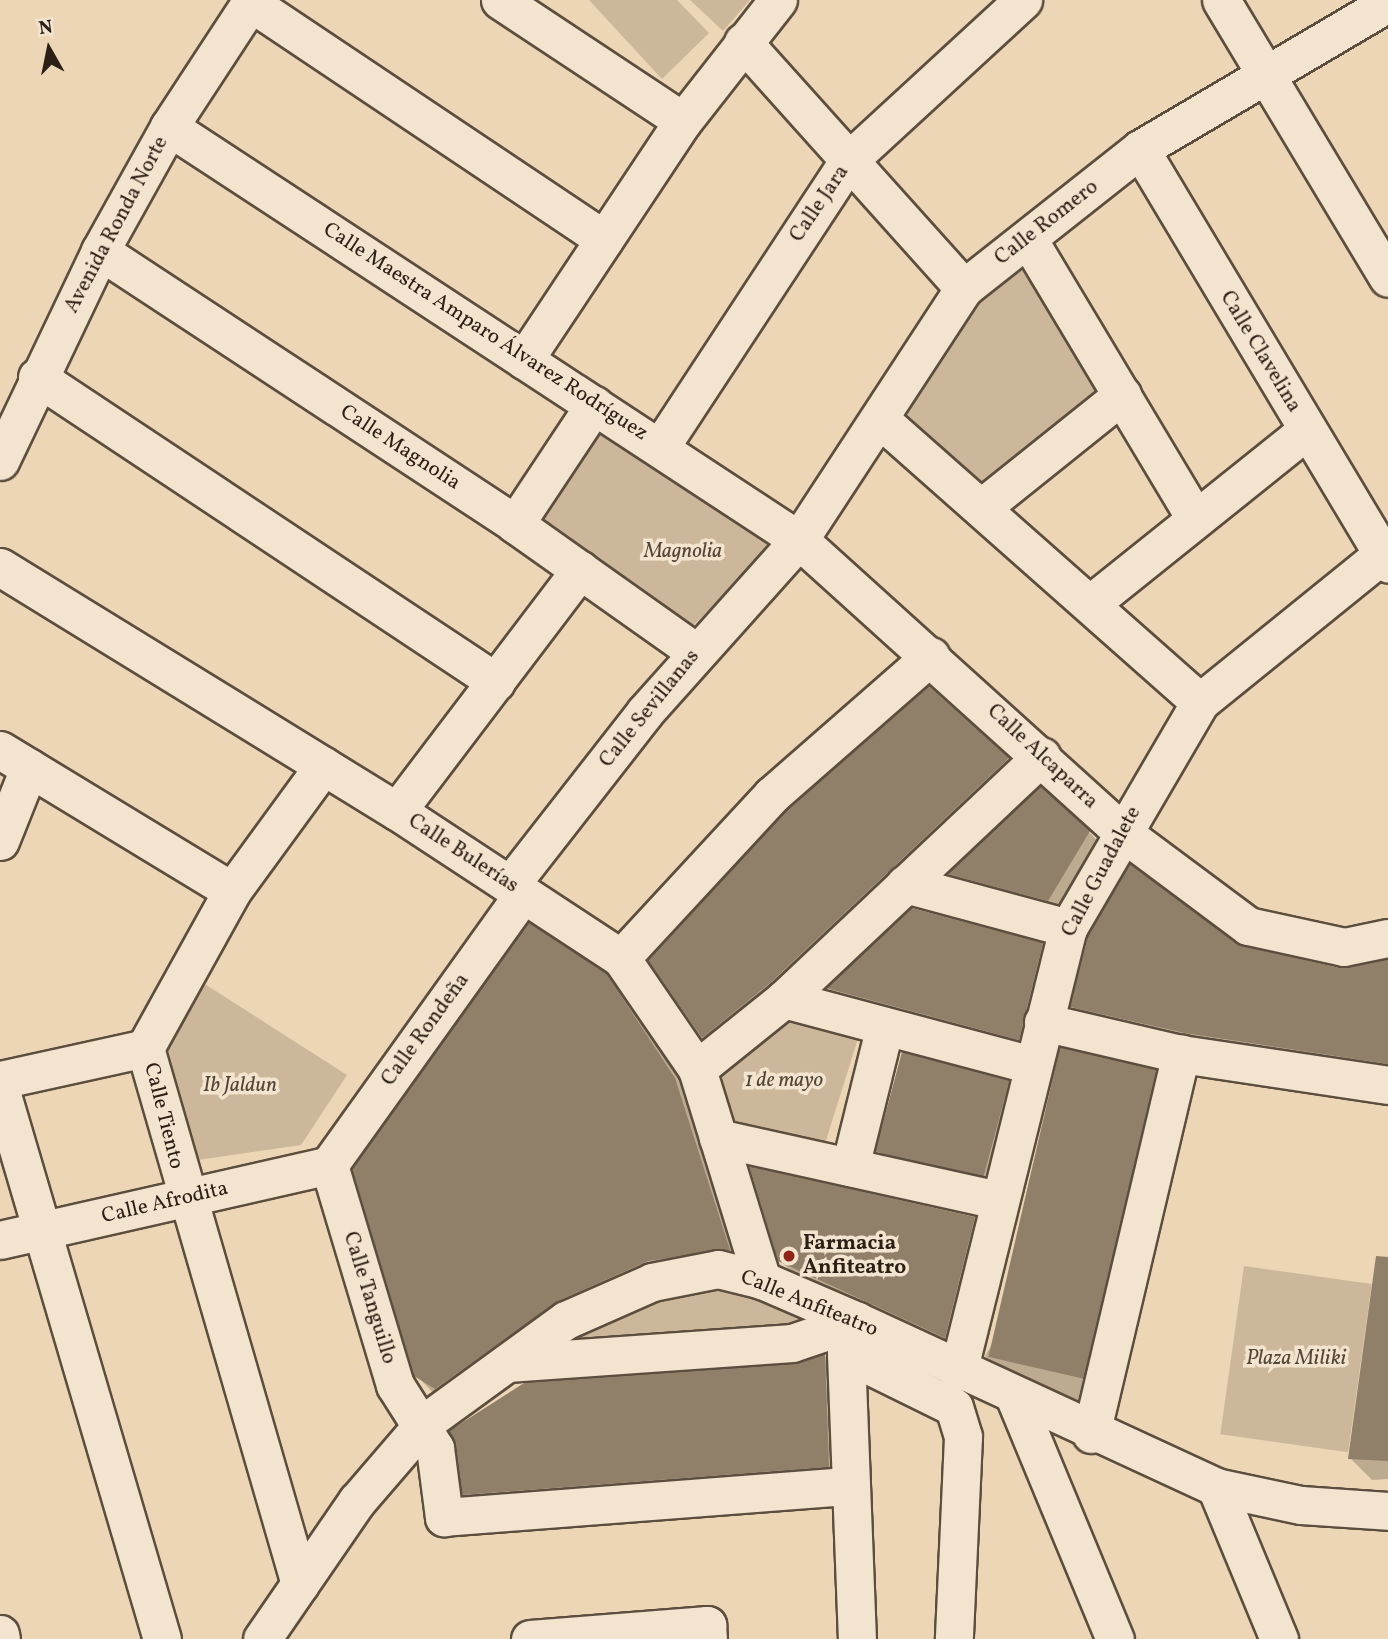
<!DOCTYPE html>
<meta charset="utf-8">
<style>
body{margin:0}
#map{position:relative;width:1388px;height:1639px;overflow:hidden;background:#edd6b5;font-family:Vollkorn,serif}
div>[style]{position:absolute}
.green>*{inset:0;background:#ccb79a;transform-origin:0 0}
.shadow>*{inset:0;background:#0003}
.building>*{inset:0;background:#907f69;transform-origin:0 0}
.roads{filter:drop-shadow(2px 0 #5c4e3e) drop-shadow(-2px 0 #5c4e3e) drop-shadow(0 2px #5c4e3e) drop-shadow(0 -2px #5c4e3e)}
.minor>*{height:37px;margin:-18.5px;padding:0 18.5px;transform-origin:18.5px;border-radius:18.5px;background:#f3e4cf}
.dots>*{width:19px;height:19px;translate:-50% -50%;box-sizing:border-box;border:4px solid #f3e4cf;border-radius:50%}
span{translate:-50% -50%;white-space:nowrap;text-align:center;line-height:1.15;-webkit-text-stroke:7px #f3e4cf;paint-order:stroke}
.street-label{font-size:21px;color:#2c2016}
.park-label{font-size:21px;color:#544637;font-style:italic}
.poi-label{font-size:21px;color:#2c2016;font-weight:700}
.left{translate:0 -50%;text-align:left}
.north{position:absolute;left:14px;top:14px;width:70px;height:70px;-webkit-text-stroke:5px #f3e4cf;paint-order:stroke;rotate:351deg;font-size:19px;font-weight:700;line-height:28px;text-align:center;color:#2c2016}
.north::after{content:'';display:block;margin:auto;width:24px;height:32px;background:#2c2016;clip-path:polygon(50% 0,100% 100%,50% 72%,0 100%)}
</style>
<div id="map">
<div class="green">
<div style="clip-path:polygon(589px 0,677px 0,709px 33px,662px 79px)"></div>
<div style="clip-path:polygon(690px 0,750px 0,723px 31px)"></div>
<div style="clip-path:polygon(1024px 262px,1101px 391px,980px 486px,902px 415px,980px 296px)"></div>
<div style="clip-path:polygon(599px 430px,773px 544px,693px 626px,540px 520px)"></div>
<div style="clip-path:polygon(197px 979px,347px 1075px,301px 1145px,191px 1161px,157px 1051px)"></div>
<div style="clip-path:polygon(784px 1006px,860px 1032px,824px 1147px,719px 1128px,699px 1076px)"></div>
<div style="left:1244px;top:1266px;width:129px;height:170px;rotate:8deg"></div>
<div style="clip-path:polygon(706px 1287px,743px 1287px,829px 1325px,557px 1348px,664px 1295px)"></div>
</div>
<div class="shadow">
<div style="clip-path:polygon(929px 688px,1029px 781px,724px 1059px,703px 1037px)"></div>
<div style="clip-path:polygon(1089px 832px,1110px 854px,1070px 922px,971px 895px,950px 874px)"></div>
<div style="clip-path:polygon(1042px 944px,1063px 966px,1040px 1060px,850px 1010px,828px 988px)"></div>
<div style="clip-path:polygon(1243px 948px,1340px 969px,1388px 961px,1388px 1083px,1094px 1028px,1072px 1006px)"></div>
<div style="clip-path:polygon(605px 975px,627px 997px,696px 1102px,751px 1271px,670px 1283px,438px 1398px,416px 1375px)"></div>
<div style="clip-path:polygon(1155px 1071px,1177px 1093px,1099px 1420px,1007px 1378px,985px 1356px)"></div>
<div style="clip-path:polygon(1008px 1082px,1029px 1104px,1006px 1196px,901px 1173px,879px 1151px)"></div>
<div style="clip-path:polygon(974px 1218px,996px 1240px,966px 1359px,802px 1283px,780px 1260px)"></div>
<div style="clip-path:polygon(1388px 1288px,1388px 1479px,1372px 1480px,1350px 1458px)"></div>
<div style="clip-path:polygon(825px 1356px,846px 1377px,850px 1488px,486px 1516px,464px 1494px)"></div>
</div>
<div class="building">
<div style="clip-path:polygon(929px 686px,1009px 758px,770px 983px,702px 1038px,648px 960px,787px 810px)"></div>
<div style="clip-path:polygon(1040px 786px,1090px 831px,1048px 901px,948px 874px)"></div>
<div style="clip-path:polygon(1130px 864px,1243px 946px,1340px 968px,1388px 959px,1388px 1064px,1185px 1033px,1070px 1007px,1088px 936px)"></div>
<div style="clip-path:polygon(912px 908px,1043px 943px,1019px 1040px,826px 988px)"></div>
<div style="clip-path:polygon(528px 922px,606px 973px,675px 1078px,730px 1250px,648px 1261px,558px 1301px,435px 1389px,414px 1376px,352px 1169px)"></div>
<div style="left:1060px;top:1047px;width:99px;height:318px;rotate:13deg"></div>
<div style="left:902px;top:1052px;width:111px;height:103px;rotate:15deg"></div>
<div style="clip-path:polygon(749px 1166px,975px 1217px,945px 1338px,778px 1261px)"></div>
<div style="clip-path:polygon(1376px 1256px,1388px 1257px,1388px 1461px,1348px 1459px)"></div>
<div style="clip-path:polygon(825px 1354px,829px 1467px,462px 1495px,449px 1431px,524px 1383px,793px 1364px)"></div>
</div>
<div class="roads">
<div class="minor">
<div style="left:500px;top:0;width:219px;rotate:33.5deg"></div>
<div style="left:1221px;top:0;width:324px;rotate:59deg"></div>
<div style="left:251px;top:3px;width:425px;rotate:33.8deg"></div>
<div style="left:743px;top:42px;width:331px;rotate:48.1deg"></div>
<div style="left:169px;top:127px;width:753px;rotate:33.25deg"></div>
<div style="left:799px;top:540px;width:435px;rotate:42.1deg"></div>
<div style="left:1122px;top:832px;width:157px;rotate:36.7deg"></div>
<div style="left:1248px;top:926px;width:98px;rotate:12.3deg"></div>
<div style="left:1344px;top:947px;width:45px;rotate:-11.6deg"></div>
<div style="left:1140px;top:149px;width:483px;rotate:59.1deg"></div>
<div style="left:1028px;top:239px;width:325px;rotate:59.1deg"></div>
<div style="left:100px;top:251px;width:497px;rotate:33.3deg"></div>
<div style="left:515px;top:524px;width:222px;rotate:35.3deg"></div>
<div style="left:524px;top:360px;width:287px;rotate:-56.4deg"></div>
<div style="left:683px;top:121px;width:154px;rotate:-51.9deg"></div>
<div style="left:37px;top:377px;width:551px;rotate:33.6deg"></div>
<div style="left:882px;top:421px;width:424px;rotate:41.5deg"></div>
<div style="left:661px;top:446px;width:341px;rotate:-56.7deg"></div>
<div style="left:848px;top:161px;width:238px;rotate:-42.6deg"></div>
<div style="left:0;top:461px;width:233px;rotate:-64.5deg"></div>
<div style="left:100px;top:251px;width:142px;rotate:-60.9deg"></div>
<div style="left:169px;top:127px;width:152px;rotate:-56.8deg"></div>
<div style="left:981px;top:508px;width:181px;rotate:-38.7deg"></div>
<div style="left:515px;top:524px;width:143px;rotate:-56.4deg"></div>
<div style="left:0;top:567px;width:466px;rotate:31.6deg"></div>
<div style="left:397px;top:811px;width:268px;rotate:33.3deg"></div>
<div style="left:621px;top:958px;width:135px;rotate:55.6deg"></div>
<div style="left:697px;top:1069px;width:221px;rotate:72.9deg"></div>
<div style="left:1090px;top:604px;width:278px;rotate:-38.7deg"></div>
<div style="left:0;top:750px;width:271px;rotate:31.3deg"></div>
<div style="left:397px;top:811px;width:303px;rotate:-52.8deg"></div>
<div style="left:0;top:841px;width:79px;rotate:-68.3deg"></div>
<div style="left:905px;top:884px;width:169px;rotate:15.1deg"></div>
<div style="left:510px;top:885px;width:219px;rotate:-52deg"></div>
<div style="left:645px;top:712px;width:231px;rotate:-48.2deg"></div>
<div style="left:799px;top:540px;width:301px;rotate:-56.8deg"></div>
<div style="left:964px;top:288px;width:224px;rotate:-38.3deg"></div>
<div style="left:1140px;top:149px;width:288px;rotate:-30.5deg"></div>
<div style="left:621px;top:958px;width:222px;rotate:-47.2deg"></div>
<div style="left:772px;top:795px;width:211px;rotate:-41.2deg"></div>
<div style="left:784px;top:999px;width:257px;rotate:14.9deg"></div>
<div style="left:1043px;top:1022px;width:142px;rotate:13.1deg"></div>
<div style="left:1181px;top:1054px;width:209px;rotate:8.5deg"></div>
<div style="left:697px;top:1069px;width:112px;rotate:-38.8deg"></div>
<div style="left:784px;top:999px;width:354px;rotate:-43.3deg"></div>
<div style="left:0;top:1080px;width:148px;rotate:-12.4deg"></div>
<div style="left:0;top:1088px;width:574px;rotate:73.62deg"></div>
<div style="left:718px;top:1138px;width:286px;rotate:12.5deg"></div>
<div style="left:329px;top:1165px;width:230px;rotate:73.3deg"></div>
<div style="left:395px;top:1385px;width:75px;rotate:57.6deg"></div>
<div style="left:435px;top:1448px;width:70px;rotate:82.6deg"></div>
<div style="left:444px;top:1517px;width:408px;rotate:-4.4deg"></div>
<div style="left:329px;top:1165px;width:333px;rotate:-54.4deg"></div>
<div style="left:850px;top:1167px;width:145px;rotate:-76.1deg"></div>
<div style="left:0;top:1240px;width:337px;rotate:-12.8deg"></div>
<div style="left:853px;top:1333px;width:22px;rotate:108deg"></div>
<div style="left:846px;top:1354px;width:285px;rotate:87.8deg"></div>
<div style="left:846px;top:1354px;width:120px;rotate:26.1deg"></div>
<div style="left:954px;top:1407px;width:31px;rotate:73deg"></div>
<div style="left:963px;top:1437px;width:202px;rotate:92.6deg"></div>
<div style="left:507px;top:1363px;width:286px;rotate:-4deg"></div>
<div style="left:792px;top:1343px;width:69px;rotate:-18.7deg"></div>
<div style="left:958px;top:1372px;width:457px;rotate:-76.1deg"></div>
<div style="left:1068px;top:928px;width:262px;rotate:-59.7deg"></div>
<div style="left:1200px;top:702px;width:242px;rotate:-39deg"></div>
<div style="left:1015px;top:1398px;width:261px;rotate:67.5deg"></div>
<div style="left:1091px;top:1434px;width:391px;rotate:-76.7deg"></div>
<div style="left:1216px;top:1487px;width:165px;rotate:67.5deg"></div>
<div style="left:300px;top:1584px;width:558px;rotate:-106.13deg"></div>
<div style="left:145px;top:1048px;width:179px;rotate:-61deg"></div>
<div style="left:232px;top:891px;width:155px;rotate:-53.9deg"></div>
<div style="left:0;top:1634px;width:5px;rotate:79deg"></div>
<div style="left:262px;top:1639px;width:168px;rotate:-55.5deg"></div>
<div style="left:357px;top:1501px;width:103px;rotate:-49.3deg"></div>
<div style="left:424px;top:1423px;width:175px;rotate:-36deg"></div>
<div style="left:566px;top:1320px;width:94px;rotate:-23.8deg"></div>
<div style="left:652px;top:1282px;width:67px;rotate:-11.1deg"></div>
<div style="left:718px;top:1269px;width:45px;rotate:14deg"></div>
<div style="left:762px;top:1280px;width:103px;rotate:23.3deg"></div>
<div style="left:857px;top:1321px;width:396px;rotate:24.8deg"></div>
<div style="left:1216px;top:1487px;width:87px;rotate:12deg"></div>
<div style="left:1301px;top:1505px;width:87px;rotate:3.9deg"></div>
<div style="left:530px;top:1639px;width:178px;rotate:-4.5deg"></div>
<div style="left:707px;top:1625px;width:14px;rotate:86deg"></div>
</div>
</div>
<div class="dots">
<div style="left:789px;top:1256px;background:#8f2418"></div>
</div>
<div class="street-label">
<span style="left:820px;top:204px;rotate:-56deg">Calle Jara</span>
<span style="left:1047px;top:223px;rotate:-38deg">Calle Romero</span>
<span style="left:117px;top:225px;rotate:-62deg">Avenida Ronda Norte</span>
<span style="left:485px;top:332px;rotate:33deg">Calle Maestra Amparo Álvarez Rodríguez</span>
<span style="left:1260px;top:352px;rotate:59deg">Calle Clavelina</span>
<span style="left:400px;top:448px;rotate:33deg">Calle Magnolia</span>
<span style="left:650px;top:709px;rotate:-51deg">Calle Sevillanas</span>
<span style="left:1042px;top:757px;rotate:43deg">Calle Alcaparra</span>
<span style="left:463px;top:854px;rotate:33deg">Calle Bulerías</span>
<span style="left:1102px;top:872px;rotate:-62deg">Calle Guadalete</span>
<span style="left:426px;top:1030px;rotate:-54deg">Calle Rondeña</span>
<span style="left:163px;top:1116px;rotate:76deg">Calle Tiento</span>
<span style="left:165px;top:1203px;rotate:-13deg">Calle Afrodita</span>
<span style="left:369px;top:1298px;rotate:73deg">Calle Tanguillo</span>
<span style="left:809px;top:1304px;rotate:22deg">Calle Anfiteatro</span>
</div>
<div class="park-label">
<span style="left:683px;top:552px">Magnolia</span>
<span style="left:784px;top:1081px">1 de mayo</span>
<span style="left:240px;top:1086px">Ib Jaldun</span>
<span style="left:1296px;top:1359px">Plaza Miliki</span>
</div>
<div class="poi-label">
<span class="left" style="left:803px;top:1256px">Farmacia<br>Anfiteatro</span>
</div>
<div class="north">N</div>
</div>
